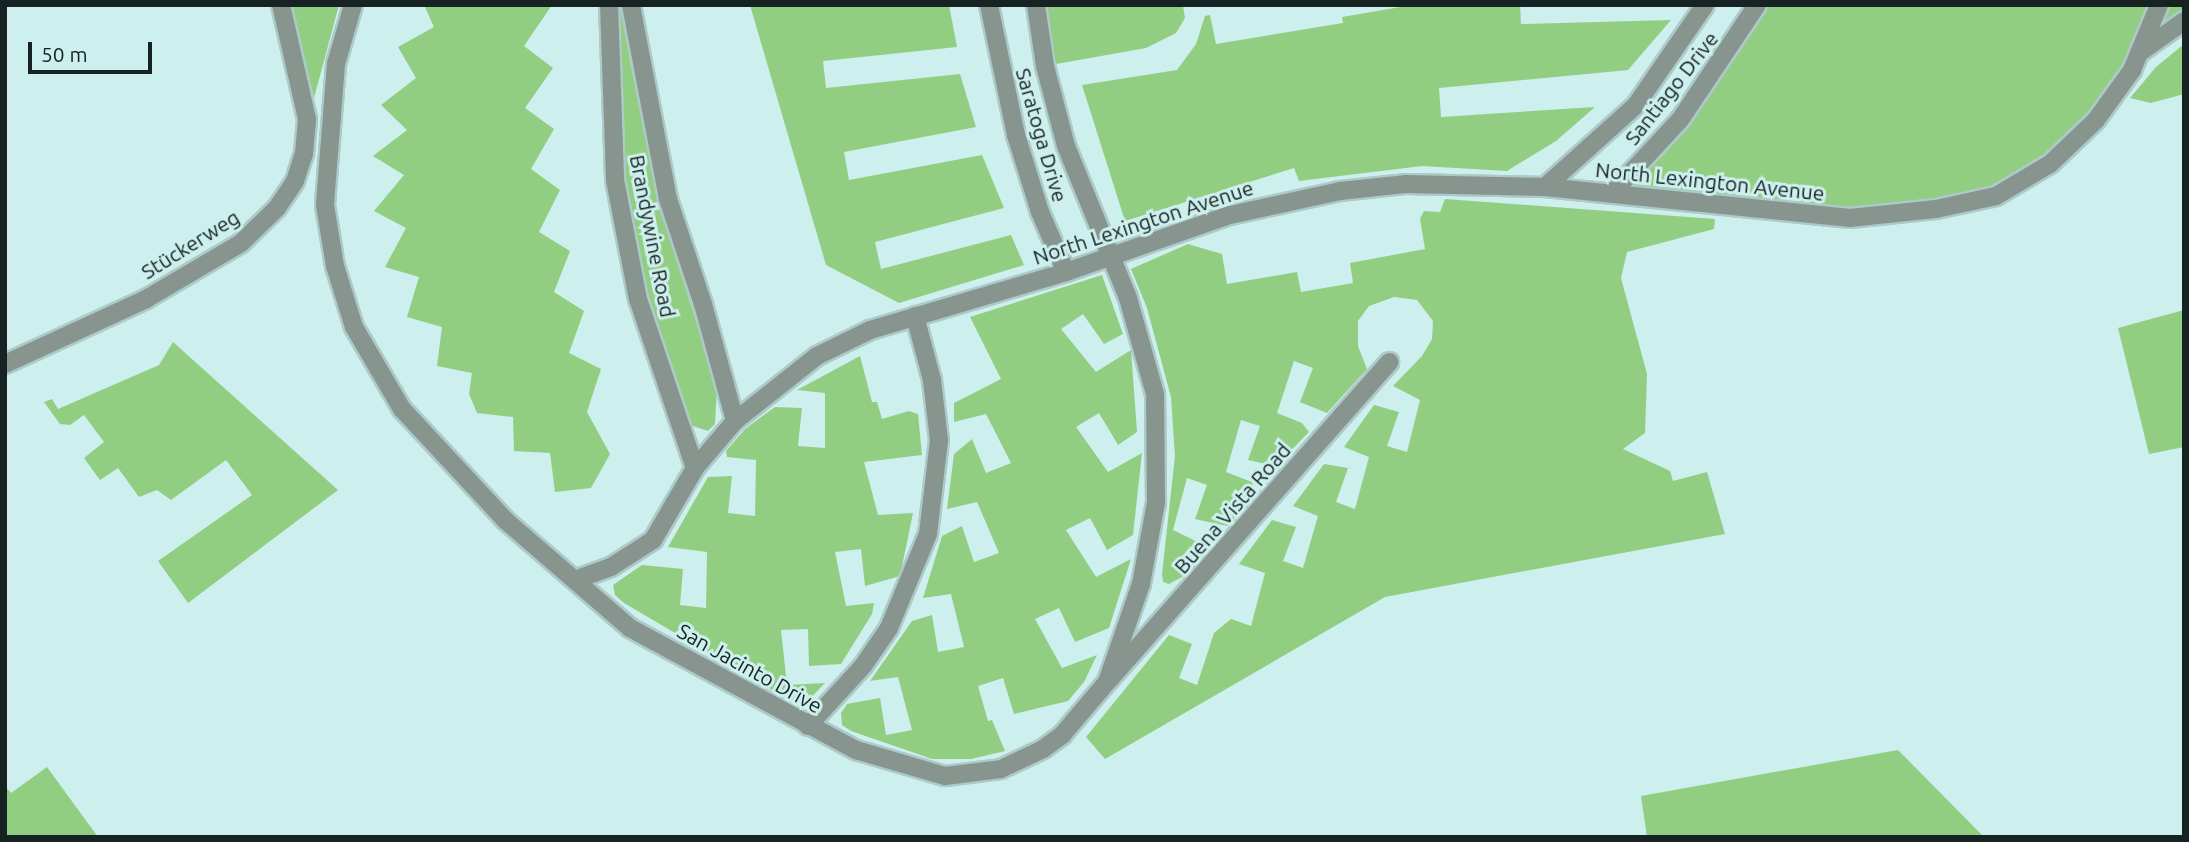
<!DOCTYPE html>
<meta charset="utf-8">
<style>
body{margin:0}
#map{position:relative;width:2189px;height:842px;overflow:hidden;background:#cdefee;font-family:Ubuntu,sans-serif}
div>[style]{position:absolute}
.green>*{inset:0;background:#92ce82}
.roads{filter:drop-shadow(2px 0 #accac9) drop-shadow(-2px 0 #accac9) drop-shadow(0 2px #accac9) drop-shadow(0 -2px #accac9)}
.minor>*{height:18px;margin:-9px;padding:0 9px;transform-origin:9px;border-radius:9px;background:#88948e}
span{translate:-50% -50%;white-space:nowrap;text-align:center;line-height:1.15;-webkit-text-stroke:6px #cdefee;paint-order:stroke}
.street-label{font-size:21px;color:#162322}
.frame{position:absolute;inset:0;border:7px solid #162322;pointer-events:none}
.scale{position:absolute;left:28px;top:42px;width:124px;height:32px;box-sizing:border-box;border:4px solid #162322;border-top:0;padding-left:9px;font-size:21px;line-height:24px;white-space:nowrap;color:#162322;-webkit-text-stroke:5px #cdefee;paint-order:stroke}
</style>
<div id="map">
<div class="green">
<div style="clip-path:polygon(292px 5px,339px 5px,314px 98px)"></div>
<div style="clip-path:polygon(424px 5px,552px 5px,524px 46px,553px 68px,525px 108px,554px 129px,531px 169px,560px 190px,539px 232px,570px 251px,554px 292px,584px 311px,569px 353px,601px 369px,587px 412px,610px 454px,591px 488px,555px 492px,550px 453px,514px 451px,513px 417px,477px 413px,469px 394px,472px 373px,437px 366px,442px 327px,407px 317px,419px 277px,385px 267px,406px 228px,374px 211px,404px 175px,373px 156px,407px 130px,381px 105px,416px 78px,398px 47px,434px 27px)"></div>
<div style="clip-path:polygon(617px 5px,623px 5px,630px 62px,670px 240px,717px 386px,715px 424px,708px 431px,687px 424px,644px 295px,623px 183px)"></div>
<div style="clip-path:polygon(750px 5px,949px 5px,957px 47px,823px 61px,826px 88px,960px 74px,976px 127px,844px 152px,849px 180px,982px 155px,1004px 208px,875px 242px,881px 269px,1011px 235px,1024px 265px,899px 303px,826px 265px)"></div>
<div style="clip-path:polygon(1036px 5px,1183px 5px,1185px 18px,1176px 33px,1146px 48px,1045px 66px)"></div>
<div style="clip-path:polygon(1412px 5px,1520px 5px,1521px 24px,1671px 20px,1628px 70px,1439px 88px,1441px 117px,1595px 107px,1556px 141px,1507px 171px,1422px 166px,1299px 181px,1294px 168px,1125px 221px,1082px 85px,1177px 70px,1196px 44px,1205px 16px,1210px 15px,1216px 44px,1343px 23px,1342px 17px)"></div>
<div style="clip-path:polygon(1757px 5px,2184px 5px,2184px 21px,2161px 36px,2119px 92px,2023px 182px,1889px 216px,1613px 192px,1640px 164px)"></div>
<div style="clip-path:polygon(2184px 44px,2184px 94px,2151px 103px,2130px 98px,2156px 67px)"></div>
<div style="clip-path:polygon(1445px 199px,1715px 219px,1714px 229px,1627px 252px,1621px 278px,1647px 374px,1645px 433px,1623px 449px,1670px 471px,1673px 481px,1707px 472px,1725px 534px,1385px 597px,1105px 759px,1086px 737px,1169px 635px,1192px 644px,1179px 678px,1197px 685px,1214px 633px,1231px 619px,1251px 626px,1265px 573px,1239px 564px,1272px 520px,1296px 527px,1283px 561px,1303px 568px,1318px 516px,1293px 506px,1324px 464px,1348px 468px,1336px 502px,1355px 509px,1369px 457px,1344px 447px,1374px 405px,1399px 412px,1387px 446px,1407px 452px,1420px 400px,1393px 386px,1422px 356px,1432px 339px,1433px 321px,1417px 300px,1394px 297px,1369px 306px,1358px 321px,1358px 346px,1367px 369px,1327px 413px,1300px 402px,1313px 368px,1294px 361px,1277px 413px,1302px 423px,1309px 432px,1276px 466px,1248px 460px,1260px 426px,1241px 420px,1226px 472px,1252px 482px,1256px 494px,1227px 526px,1195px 519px,1207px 485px,1187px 478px,1173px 530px,1206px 546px,1186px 575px,1169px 584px,1163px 582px,1162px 574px,1175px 456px,1171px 397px,1147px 308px,1131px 269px,1188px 244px,1222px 254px,1227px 284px,1297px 272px,1301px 292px,1353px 283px,1350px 263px,1425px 249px,1420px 219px,1424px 211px,1440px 212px)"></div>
<div style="clip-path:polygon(1102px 275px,1123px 334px,1104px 344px,1083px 314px,1061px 329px,1096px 372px,1131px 350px,1137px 432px,1118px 445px,1099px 413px,1076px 427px,1108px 472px,1142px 453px,1133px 535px,1107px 550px,1090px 518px,1066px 530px,1096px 577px,1131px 559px,1109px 628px,1075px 642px,1059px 608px,1035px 619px,1062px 668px,1097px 655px,1084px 682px,1068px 701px,1014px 714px,1003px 678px,978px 686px,988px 721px,992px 720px,1005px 751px,971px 759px,932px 759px,851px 731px,842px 725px,841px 713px,847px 704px,880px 698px,886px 735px,912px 730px,898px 677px,870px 681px,912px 621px,932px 615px,938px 652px,964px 647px,951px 594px,923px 598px,942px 536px,962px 526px,974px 562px,999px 553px,977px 502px,947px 509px,954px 454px,972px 439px,986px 473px,1011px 463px,986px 414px,954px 422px,954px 403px,1001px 379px,970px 317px)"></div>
<div style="clip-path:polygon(2184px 310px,2184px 447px,2149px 454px,2118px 328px)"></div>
<div style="clip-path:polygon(173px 342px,338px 490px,188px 603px,158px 561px,252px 495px,226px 460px,171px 500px,157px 490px,139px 497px,118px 468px,100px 480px,84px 458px,104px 442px,84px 415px,70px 425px,60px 424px,44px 402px,52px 399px,58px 409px,159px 365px)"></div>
<div style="clip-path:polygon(860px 356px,872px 402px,877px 402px,882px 419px,909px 411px,918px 414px,922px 455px,864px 462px,878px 515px,913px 513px,900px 576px,865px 586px,861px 549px,835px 552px,846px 606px,874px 603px,872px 614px,841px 664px,809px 666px,808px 629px,781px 630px,787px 685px,825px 683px,805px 704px,796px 704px,624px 603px,615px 595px,613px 585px,642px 565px,683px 569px,680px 605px,706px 608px,707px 552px,668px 547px,708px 477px,732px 476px,728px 513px,755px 516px,756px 460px,727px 457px,726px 451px,745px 429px,775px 407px,802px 408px,798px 446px,825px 448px,825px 393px,797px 390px)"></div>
<div style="clip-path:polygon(1898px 750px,1984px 837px,1647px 837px,1641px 796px)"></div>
<div style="clip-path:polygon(47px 767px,98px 837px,5px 837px,5px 786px,11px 793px)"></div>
</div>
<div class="roads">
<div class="minor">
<div style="left:353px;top:5px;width:61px;rotate:106.1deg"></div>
<div style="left:336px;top:64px;width:141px;rotate:94.5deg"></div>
<div style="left:325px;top:205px;width:62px;rotate:80.7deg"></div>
<div style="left:335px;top:266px;width:64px;rotate:72.7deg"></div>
<div style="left:354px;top:327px;width:95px;rotate:59.7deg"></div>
<div style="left:402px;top:409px;width:151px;rotate:47.1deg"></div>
<div style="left:505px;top:520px;width:165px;rotate:40.8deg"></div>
<div style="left:630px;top:628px;width:257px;rotate:28.4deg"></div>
<div style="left:856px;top:750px;width:93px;rotate:16.3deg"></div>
<div style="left:945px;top:776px;width:56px;rotate:-7.1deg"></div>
<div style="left:1001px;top:769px;width:47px;rotate:-25.5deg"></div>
<div style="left:1043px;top:749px;width:24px;rotate:-36deg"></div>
<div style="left:1062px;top:735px;width:70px;rotate:-49.7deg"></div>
<div style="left:1107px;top:682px;width:104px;rotate:-70.9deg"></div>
<div style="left:1141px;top:584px;width:83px;rotate:-79.6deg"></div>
<div style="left:1156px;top:502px;width:108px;rotate:-90.5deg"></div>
<div style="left:1155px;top:394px;width:100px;rotate:-105.7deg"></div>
<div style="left:1128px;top:298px;width:164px;rotate:-112.2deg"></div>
<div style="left:1066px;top:146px;width:83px;rotate:-104.7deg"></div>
<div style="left:1045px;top:66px;width:62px;rotate:-98.4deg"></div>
<div style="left:609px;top:5px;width:175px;rotate:88deg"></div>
<div style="left:615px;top:180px;width:121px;rotate:79.1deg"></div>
<div style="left:638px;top:299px;width:178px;rotate:71.4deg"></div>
<div style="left:631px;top:5px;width:197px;rotate:79.2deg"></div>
<div style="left:668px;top:199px;width:111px;rotate:71.6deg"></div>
<div style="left:703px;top:304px;width:121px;rotate:74.7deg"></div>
<div style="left:989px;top:5px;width:133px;rotate:78.3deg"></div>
<div style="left:1016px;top:135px;width:81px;rotate:72.7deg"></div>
<div style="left:1040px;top:212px;width:65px;rotate:66.6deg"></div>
<div style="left:2142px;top:51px;width:52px;rotate:-35.5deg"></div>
<div style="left:1545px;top:187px;width:122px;rotate:-42deg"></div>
<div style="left:1636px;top:105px;width:121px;rotate:-55.4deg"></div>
<div style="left:1613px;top:192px;width:98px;rotate:-47.1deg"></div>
<div style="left:1680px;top:120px;width:138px;rotate:-56.2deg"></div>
<div style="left:5px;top:364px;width:155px;rotate:-24.7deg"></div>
<div style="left:146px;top:299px;width:110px;rotate:-30.5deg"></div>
<div style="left:241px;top:243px;width:50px;rotate:-44.2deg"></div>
<div style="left:277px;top:208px;width:32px;rotate:-56deg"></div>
<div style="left:295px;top:181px;width:28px;rotate:-72deg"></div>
<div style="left:304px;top:154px;width:35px;rotate:-85deg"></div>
<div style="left:307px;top:119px;width:117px;rotate:-102.8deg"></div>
<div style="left:575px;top:580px;width:38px;rotate:-20deg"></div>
<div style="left:611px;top:567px;width:50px;rotate:-32.7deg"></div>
<div style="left:653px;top:540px;width:83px;rotate:-59.7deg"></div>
<div style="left:695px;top:468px;width:62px;rotate:-49.6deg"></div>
<div style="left:735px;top:421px;width:105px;rotate:-38.4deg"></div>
<div style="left:817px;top:356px;width:59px;rotate:-26.1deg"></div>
<div style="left:870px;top:330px;width:204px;rotate:-16.5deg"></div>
<div style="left:1066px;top:272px;width:174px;rotate:-19.2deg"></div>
<div style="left:1230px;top:215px;width:113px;rotate:-12.3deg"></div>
<div style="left:1340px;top:191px;width:65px;rotate:-6.1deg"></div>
<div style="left:1405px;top:184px;width:140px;rotate:1.2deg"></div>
<div style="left:1545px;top:187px;width:307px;rotate:5.8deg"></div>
<div style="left:1850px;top:218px;width:86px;rotate:-6deg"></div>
<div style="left:1936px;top:209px;width:61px;rotate:-12.2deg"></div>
<div style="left:1996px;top:196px;width:63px;rotate:-30.7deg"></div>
<div style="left:2050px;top:164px;width:64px;rotate:-43.7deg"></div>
<div style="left:2096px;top:120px;width:62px;rotate:-54.2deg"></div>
<div style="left:2132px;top:70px;width:70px;rotate:-67.4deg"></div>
<div style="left:1109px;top:680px;width:424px;rotate:-48.6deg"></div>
<div style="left:808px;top:726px;width:81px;rotate:-47.5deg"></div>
<div style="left:863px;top:666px;width:46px;rotate:-55.6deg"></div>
<div style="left:889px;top:628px;width:102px;rotate:-67.5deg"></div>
<div style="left:928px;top:534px;width:95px;rotate:-83.3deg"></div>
<div style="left:939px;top:440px;width:60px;rotate:-96.7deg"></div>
<div style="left:932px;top:380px;width:66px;rotate:-104.9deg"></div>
</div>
</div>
<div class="street-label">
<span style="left:1671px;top:88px;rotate:-52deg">Santiago Drive</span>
<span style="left:1042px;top:135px;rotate:74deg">Saratoga Drive</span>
<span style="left:1710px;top:181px;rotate:6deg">North Lexington Avenue</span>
<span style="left:1143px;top:222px;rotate:-18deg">North Lexington Avenue</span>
<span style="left:653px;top:236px;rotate:79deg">Brandywine Road</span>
<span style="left:190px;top:244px;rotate:-32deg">Stückerweg</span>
<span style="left:1232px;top:508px;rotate:-49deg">Buena Vista Road</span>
<span style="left:750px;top:668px;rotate:29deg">San Jacinto Drive</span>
</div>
<div class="frame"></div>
<div class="scale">50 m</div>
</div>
